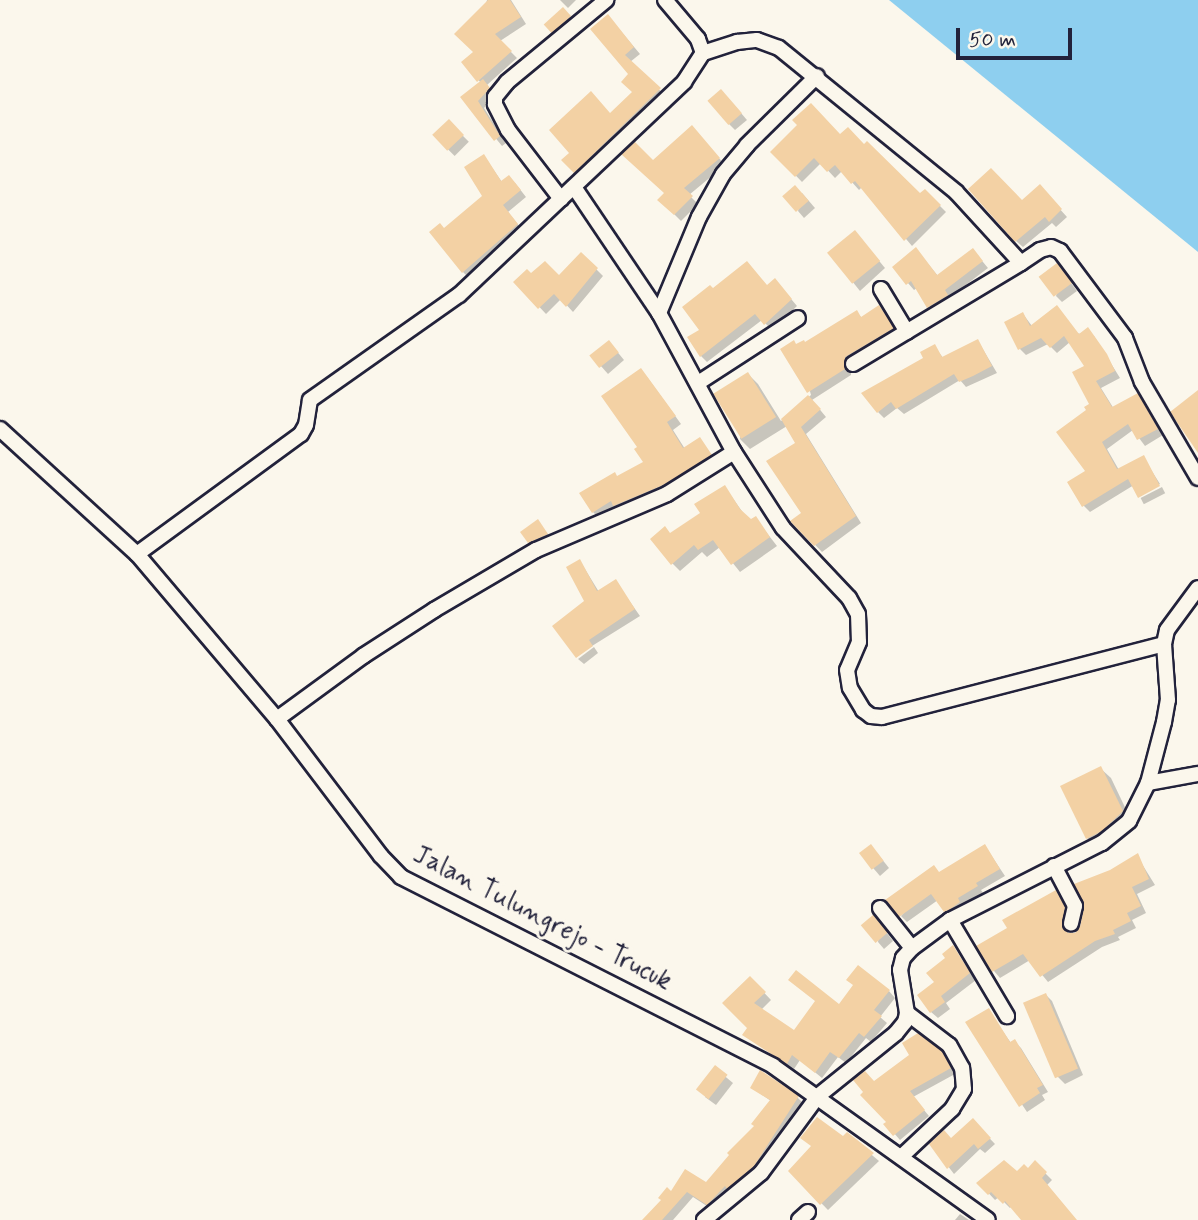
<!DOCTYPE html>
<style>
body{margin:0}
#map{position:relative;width:1198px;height:1220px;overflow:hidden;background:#fbf7ec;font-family:Mynerve,sans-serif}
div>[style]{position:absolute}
.water>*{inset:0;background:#8ecfef}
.shadow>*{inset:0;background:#0003;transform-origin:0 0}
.building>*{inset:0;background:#f3d1a4;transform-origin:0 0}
.roads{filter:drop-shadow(2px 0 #22223b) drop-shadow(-2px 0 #22223b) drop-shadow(0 2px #22223b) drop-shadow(0 -2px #22223b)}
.street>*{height:14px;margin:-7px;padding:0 7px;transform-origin:7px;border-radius:7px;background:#fbf7ec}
span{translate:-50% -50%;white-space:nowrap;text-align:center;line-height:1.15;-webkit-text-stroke:6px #fbf7ec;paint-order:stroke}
.street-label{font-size:26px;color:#22223b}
.scale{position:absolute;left:956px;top:28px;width:116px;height:32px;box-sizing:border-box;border:4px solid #22223b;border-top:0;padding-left:9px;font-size:21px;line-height:24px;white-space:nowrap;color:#22223b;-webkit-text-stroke:5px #fbf7ec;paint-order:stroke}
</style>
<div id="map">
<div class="water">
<div style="clip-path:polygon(889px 0,1198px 0,1198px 252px)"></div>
</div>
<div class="shadow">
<div style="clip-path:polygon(487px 0,511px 0,526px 24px,500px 41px,517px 58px,487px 85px,495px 96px,484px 108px,506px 143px,502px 146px,462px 97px,481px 83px,463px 62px,475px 52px)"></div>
<div style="clip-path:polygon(560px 0,576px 0,568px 8px)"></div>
<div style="left:563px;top:10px;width:19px;height:23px;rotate:47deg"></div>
<div style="clip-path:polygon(614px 23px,640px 54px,630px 62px,666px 96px,582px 178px,564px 160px,634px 92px)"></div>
<div style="clip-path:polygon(728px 98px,747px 120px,735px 130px,729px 124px)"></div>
<div style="left:449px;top:122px;width:28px;height:20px;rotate:45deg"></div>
<div style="clip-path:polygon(698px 134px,725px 165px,689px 195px,698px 204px,681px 221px,660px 200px,666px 193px,624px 155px,653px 163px)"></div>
<div style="clip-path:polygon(840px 137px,920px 196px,925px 191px,946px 212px,912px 246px,862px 187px,859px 190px,842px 171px,835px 178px,821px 163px,802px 182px,773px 152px)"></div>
<div style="clip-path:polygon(484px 156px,502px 182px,515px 183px,526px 197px,508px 212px,523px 231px,469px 278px,463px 272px,445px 230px,484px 197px)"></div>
<div style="clip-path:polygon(1040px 187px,1067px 217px,1056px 227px,1052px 223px,1023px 247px,1016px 241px,1022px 203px)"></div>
<div style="clip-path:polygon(802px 193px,815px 208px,804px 218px,798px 211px)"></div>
<div style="clip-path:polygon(861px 239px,885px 268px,860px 291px,831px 255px)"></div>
<div style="clip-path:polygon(916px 249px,938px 276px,973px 250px,988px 268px,950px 297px,954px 302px,935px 314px,917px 288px,914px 290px,894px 267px)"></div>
<div style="clip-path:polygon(581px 254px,603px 276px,573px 312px,561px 299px,546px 314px,516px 282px,531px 276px,559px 278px)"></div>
<div style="clip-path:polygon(1063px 272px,1077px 291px,1062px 302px,1056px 296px)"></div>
<div style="clip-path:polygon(781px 287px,797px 306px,772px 330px,762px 320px,707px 362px,701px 356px,702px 330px,713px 290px)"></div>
<div style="clip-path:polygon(879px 307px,899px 335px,851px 363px,851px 375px,812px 400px,826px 417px,806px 434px,861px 523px,822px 552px,793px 522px,803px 514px,798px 444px,787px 426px,750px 449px,740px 439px,748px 374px,758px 384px,781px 421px,811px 395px,797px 345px,805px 344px,856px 312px,862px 318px)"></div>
<div style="clip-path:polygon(1023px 314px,1032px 326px,1094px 336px,1120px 378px,1101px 388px,1114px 409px,1137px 396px,1163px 435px,1145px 446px,1133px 430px,1107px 449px,1119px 470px,1143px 457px,1160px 484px,1139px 495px,1134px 485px,1090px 512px,1084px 506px,1089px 411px,1092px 404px,1087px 366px,1070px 342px,1057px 353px,1048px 344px,1026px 355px,1020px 349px)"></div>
<div style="clip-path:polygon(978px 341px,997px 373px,966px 387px,960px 380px,904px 414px,897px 408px,884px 418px,878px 412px,934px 346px,944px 359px)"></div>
<div style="clip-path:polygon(615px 349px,624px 360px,608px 374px,592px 356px)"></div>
<div style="clip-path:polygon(647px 377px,681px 424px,673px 430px,685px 449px,700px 440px,717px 462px,669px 492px,600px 519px,593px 512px,618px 478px,646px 462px,639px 447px)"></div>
<div style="clip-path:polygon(725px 487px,746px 517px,751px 522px,756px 519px,777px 546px,740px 572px,720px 547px,707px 557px,702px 552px,680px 571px,672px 563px,671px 534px,702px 513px)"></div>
<div style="left:1162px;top:487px;width:7px;height:24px;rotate:63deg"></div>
<div style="clip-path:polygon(538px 522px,553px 541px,536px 549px,523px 532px)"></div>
<div style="clip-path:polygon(580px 561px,599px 592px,616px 582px,640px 616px,576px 656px,587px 602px)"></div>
<div style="clip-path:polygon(594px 647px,598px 653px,584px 664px,578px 659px)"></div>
<div style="clip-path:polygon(1100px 768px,1111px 778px,1132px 822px,1097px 848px,1087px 838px)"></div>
<div style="clip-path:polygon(985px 846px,1005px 876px,981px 890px,983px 893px,963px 905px,965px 909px,952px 918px,938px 900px,907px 922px,901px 916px,939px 873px)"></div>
<div style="clip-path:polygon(877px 853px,889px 868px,880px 876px,861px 854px)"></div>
<div style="clip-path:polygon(1137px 856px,1155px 885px,1137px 894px,1146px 913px,1132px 920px,1136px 928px,1118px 937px,1120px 940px,1102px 947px,1048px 982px,1030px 960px,1000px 978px,994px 971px,979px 946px,1010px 929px,1055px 892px,1071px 915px,1068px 935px,1075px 935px,1111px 872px)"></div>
<div style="clip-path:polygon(880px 924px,893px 941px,884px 949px,878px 942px)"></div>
<div style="clip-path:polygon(953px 948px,976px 980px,946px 1003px,950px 1009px,938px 1018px,931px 1012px,936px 982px)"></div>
<div style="clip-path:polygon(750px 978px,771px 1000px,761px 1010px,795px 1032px,839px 1006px,889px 991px,895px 998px,880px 1017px,887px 1023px,871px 1042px,866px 1038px,846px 1063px,838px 1057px,822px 1078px,800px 1060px,794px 1069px,744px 1035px,749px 1028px)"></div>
<div style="clip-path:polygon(1046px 995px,1052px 1001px,1083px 1075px,1065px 1084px,1058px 1077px,1025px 1004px)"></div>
<div style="clip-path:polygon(988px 1010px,1011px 1043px,1014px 1041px,1021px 1048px,1048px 1092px,1042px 1095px,1045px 1100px,1027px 1112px,968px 1023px)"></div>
<div style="clip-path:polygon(940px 1053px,955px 1074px,913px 1097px,929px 1116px,900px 1140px,886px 1124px,889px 1122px,874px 1083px,911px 1056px)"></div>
<div style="clip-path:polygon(715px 1068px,733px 1083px,716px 1105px,705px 1097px)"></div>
<div style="clip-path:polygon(752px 1088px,797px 1097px,803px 1103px,760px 1172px,713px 1210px,693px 1197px,673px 1220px,647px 1220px,671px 1194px,706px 1184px,757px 1127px,771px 1101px)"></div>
<div style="clip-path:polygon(973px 1121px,995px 1144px,985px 1153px,980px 1149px,954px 1174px,931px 1144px,952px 1140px)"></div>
<div style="clip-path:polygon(847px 1134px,879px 1161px,828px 1210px,790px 1171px)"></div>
<div style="clip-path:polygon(1035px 1163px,1052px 1180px,1047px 1185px,1076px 1220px,1024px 1220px,1012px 1206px,1010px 1208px,999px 1197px,995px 1200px,979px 1183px,1028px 1170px)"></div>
<div style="clip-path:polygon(960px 1214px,969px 1220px,955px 1220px)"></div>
</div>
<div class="building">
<div style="clip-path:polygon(488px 0,510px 0,521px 17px,495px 34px,512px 51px,477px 82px,461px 62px,473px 52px,454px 34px)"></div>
<div style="left:563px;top:7px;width:12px;height:26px;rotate:48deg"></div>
<div style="clip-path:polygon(608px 14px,634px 47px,625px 55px,661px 88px,574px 173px,561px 160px,569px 153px,549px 130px,591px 91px,610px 113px,632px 92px,621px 82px,628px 74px,590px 29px)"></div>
<div style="clip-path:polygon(483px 79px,490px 88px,478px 101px,500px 136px,494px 141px,460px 97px)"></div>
<div style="left:721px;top:89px;width:32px;height:18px;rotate:49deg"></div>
<div style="clip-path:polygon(811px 103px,840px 134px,848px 127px,864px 144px,867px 141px,920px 193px,925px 189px,941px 205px,904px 241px,855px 181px,851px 184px,835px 165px,827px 172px,814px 158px,795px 177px,770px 152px,797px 125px,792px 120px)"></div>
<div style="left:449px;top:119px;width:22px;height:23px;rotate:47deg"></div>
<div style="clip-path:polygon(692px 125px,720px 158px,684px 188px,693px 196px,674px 215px,657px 200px,664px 193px,621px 154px,635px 142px,653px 160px)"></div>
<div style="clip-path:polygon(484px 154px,501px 181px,509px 175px,521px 190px,503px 205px,518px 224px,462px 273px,429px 232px,440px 223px,444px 228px,482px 196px,464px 167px)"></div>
<div style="clip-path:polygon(991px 168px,1022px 200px,1040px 184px,1062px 209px,1049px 222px,1045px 217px,1015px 242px,968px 189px)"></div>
<div style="left:795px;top:185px;width:21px;height:17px;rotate:49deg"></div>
<div style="left:855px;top:230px;width:40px;height:36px;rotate:51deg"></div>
<div style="clip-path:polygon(916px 247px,937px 275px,973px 248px,983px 261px,945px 290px,948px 295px,927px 308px,911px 281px,906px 285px,892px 267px)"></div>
<div style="clip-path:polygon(581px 252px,598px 268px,566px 307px,554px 294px,538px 309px,513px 282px,527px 269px,531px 273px,545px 261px,559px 275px)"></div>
<div style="clip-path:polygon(747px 261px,767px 285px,775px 278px,792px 299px,764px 325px,755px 314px,700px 357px,687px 337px,699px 330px,682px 307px,710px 285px,713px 288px)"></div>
<div style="left:1057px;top:263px;width:25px;height:23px;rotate:53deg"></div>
<div style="clip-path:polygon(879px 305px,894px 328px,845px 357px,845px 369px,807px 393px,780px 349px,794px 340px,796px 344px,804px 340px,805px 342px,857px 310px,861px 317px)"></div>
<div style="clip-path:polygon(1057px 305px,1079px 334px,1088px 327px,1107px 354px,1115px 371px,1096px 381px,1112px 407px,1138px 393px,1158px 429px,1137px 440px,1128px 424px,1102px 442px,1117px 469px,1144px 455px,1160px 486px,1138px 498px,1128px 479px,1082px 507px,1067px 482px,1085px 471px,1056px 432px,1086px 410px,1084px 407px,1089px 404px,1072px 372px,1084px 366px,1064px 336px,1050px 348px,1041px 338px,1018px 350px,1004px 322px,1023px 312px,1030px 326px)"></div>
<div style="clip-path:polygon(978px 339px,992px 366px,973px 376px,959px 382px,954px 374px,896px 409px,891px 402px,877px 413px,861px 393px,923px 358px,920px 352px,935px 344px,942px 357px)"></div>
<div style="left:609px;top:340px;width:16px;height:25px;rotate:52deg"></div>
<div style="clip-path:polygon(641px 368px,676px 416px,667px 422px,683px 448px,700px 437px,712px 455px,663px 485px,613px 506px,611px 501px,592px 513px,579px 493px,615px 472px,617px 476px,643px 462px,634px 449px,637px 447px,601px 396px)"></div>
<div style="left:748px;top:372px;width:53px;height:41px;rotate:58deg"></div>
<div style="clip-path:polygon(1198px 390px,1198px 453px,1170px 412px)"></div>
<div style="clip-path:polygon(808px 395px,821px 409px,801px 427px,856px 516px,814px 546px,790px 521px,801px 513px,766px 461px,795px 443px,781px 419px)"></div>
<div style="clip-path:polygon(725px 485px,740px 509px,751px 519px,756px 516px,770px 537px,731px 565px,713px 540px,698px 550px,694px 545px,671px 565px,650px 539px,665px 526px,670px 533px,700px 513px,694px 504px)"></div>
<div style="clip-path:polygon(538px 519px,548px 534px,528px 543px,520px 532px)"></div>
<div style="clip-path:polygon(580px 559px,597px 591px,616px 579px,635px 609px,589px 640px,593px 646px,576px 658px,552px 626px,584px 601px,566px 567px)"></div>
<div style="clip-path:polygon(1101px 766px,1123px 811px,1102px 831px,1086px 839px,1060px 786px)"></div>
<div style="left:871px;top:844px;width:21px;height:15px;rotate:53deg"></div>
<div style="clip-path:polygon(985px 844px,1000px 869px,976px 883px,978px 886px,958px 898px,960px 902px,949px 910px,944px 912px,931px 894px,899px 917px,885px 900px,934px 865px,939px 872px)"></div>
<div style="clip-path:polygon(1138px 853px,1149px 879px,1132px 887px,1141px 906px,1127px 913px,1131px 921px,1113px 930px,1115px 934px,1095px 941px,1040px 977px,1023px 954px,992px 972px,976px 946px,1007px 928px,1002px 920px,1056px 890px,1065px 907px,1062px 928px,1068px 933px,1075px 933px,1080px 927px,1084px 907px,1074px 884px,1110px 870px)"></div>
<div style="left:873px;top:915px;width:23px;height:16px;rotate:50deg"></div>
<div style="clip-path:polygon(953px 945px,970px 973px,941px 996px,945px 1002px,930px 1013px,917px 995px,934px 982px,926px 973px,945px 958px,942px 954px)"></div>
<div style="clip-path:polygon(858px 965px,890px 990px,874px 1010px,882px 1016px,864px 1037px,859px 1033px,839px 1058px,830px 1052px,815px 1073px,792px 1055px,787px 1064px,742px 1035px,747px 1028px,722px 1003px,750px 976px,766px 992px,754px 1003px,794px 1030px,815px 1001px,788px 980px,796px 970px,839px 1004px,853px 985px,846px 980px)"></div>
<div style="left:1046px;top:993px;width:82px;height:25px;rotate:67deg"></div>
<div style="clip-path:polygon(989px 1008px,1010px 1042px,1015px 1039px,1043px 1085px,1037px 1088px,1040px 1093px,1019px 1107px,965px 1022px)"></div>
<div style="clip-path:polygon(918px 1033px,942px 1051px,951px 1068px,910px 1091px,925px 1110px,893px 1136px,883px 1124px,886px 1122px,860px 1095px,863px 1092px,853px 1080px,865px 1071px,874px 1081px,909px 1055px,902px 1043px)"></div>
<div style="left:715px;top:1065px;width:16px;height:31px;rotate:38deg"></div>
<div style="clip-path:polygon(760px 1070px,799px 1096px,754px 1166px,727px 1189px,725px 1186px,707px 1205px,687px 1192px,662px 1220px,642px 1220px,661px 1200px,658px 1198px,667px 1187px,671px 1191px,685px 1169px,706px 1182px,729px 1155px,727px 1153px,754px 1126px,751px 1124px,770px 1100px,750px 1088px)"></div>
<div style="clip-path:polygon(817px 1117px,843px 1136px,847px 1132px,874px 1153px,820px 1205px,788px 1171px,811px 1146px,800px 1138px)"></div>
<div style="clip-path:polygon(973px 1118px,991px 1138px,978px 1149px,974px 1144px,947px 1169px,929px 1144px,944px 1130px,951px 1138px)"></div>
<div style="clip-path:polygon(1004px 1160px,1017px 1171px,1024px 1164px,1028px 1168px,1035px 1160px,1047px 1172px,1042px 1178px,1077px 1220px,1021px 1220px,1005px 1201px,1003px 1204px,991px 1192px,988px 1195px,976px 1183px)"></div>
</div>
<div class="roads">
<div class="street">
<div style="left:703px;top:53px;width:36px;rotate:-18deg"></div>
<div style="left:737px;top:42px;width:20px;rotate:-6deg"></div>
<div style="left:757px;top:40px;width:23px;rotate:20deg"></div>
<div style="left:779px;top:48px;width:228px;rotate:39.1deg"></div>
<div style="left:956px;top:192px;width:96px;rotate:47.5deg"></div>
<div style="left:1021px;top:263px;width:23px;rotate:-34deg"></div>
<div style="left:1040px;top:250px;width:11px;rotate:-15deg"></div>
<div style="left:1051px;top:247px;width:10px;rotate:24deg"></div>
<div style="left:1060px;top:251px;width:109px;rotate:53.2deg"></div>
<div style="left:1125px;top:338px;width:47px;rotate:68.9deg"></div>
<div style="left:1142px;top:382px;width:111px;rotate:59.7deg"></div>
<div style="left:574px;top:187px;width:152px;rotate:56deg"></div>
<div style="left:659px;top:313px;width:158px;rotate:61.7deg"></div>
<div style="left:734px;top:452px;width:90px;rotate:57.2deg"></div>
<div style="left:783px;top:528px;width:96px;rotate:46.7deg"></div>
<div style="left:849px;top:598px;width:18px;rotate:61deg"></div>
<div style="left:858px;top:614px;width:28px;rotate:88deg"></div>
<div style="left:859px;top:642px;width:30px;rotate:113deg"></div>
<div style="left:847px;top:670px;width:18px;rotate:81deg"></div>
<div style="left:850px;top:688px;width:26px;rotate:59deg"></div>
<div style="left:863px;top:710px;width:10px;rotate:37deg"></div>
<div style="left:871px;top:716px;width:11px;rotate:5deg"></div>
<div style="left:882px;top:717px;width:291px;rotate:-14.5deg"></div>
<div style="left:561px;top:199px;width:87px;rotate:-127.5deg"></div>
<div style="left:508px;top:130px;width:29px;rotate:-117deg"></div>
<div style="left:495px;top:104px;width:7px;rotate:-90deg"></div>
<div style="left:495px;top:97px;width:19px;rotate:-51deg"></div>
<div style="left:507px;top:82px;width:129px;rotate:-39.6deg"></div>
<div style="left:881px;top:289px;width:50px;rotate:58.8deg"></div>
<div style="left:659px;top:313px;width:104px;rotate:-67.4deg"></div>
<div style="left:699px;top:217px;width:49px;rotate:-60.8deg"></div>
<div style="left:723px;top:174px;width:38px;rotate:-50deg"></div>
<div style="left:747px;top:145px;width:98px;rotate:-44.6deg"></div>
<div style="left:853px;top:364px;width:196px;rotate:-31deg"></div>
<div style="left:698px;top:383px;width:119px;rotate:-33deg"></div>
<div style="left:0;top:429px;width:185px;rotate:42.4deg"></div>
<div style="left:137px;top:554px;width:216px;rotate:49.7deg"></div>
<div style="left:277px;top:719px;width:172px;rotate:52.8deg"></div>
<div style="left:381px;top:856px;width:29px;rotate:46deg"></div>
<div style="left:401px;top:877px;width:417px;rotate:26.9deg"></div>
<div style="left:773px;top:1066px;width:264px;rotate:35.6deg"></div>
<div style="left:137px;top:554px;width:203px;rotate:-36.2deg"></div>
<div style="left:301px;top:434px;width:10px;rotate:-61deg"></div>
<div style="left:306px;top:425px;width:25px;rotate:-81deg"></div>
<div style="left:310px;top:400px;width:182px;rotate:-35.2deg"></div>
<div style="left:459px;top:295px;width:310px;rotate:-43.4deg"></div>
<div style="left:684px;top:82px;width:35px;rotate:-57deg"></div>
<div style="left:703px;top:53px;width:15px;rotate:-110deg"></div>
<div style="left:698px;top:39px;width:51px;rotate:-130.2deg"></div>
<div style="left:277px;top:719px;width:107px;rotate:-36.2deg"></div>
<div style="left:363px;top:656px;width:85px;rotate:-32.9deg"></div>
<div style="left:434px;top:610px;width:118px;rotate:-30.5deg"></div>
<div style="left:536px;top:550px;width:142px;rotate:-23.1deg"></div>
<div style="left:667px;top:494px;width:79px;rotate:-32.1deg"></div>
<div style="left:1148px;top:783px;width:51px;rotate:-10.2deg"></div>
<div style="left:1054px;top:866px;width:45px;rotate:62.3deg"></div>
<div style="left:1075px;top:906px;width:18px;rotate:103deg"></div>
<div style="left:880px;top:908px;width:51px;rotate:51.3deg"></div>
<div style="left:950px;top:920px;width:112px;rotate:59.3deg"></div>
<div style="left:902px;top:1156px;width:69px;rotate:-43.2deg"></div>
<div style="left:952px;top:1109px;width:23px;rotate:-59deg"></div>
<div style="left:964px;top:1089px;width:21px;rotate:-95deg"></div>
<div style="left:962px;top:1068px;width:26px;rotate:-119deg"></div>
<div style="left:949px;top:1045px;width:53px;rotate:-142.7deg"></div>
<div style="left:704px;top:1220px;width:74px;rotate:-39.5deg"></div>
<div style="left:761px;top:1173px;width:96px;rotate:-53.5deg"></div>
<div style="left:818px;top:1096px;width:100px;rotate:-38.9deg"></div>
<div style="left:896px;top:1033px;width:14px;rotate:-51deg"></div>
<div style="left:905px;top:1022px;width:9px;rotate:-77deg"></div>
<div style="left:907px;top:1013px;width:44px;rotate:-99.2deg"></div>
<div style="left:900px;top:970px;width:12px;rotate:-76deg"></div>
<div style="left:903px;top:958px;width:13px;rotate:-48deg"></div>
<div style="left:912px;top:948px;width:47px;rotate:-36.4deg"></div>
<div style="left:950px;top:920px;width:170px;rotate:-26.9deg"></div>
<div style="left:1102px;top:843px;width:35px;rotate:-39deg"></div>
<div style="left:1129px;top:821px;width:42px;rotate:-63.4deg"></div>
<div style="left:1148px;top:783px;width:63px;rotate:-75.3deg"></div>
<div style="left:1164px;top:722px;width:22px;rotate:-80deg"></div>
<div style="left:1168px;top:700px;width:56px;rotate:-94.1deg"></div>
<div style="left:1164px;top:644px;width:14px;rotate:-78deg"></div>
<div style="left:1167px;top:630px;width:52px;rotate:-53.6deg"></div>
<div style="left:799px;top:1220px;width:12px;rotate:-42deg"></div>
</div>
</div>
<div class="street-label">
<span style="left:542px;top:919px;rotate:27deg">Jalan Tulungrejo - Trucuk</span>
</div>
<div class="scale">50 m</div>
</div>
